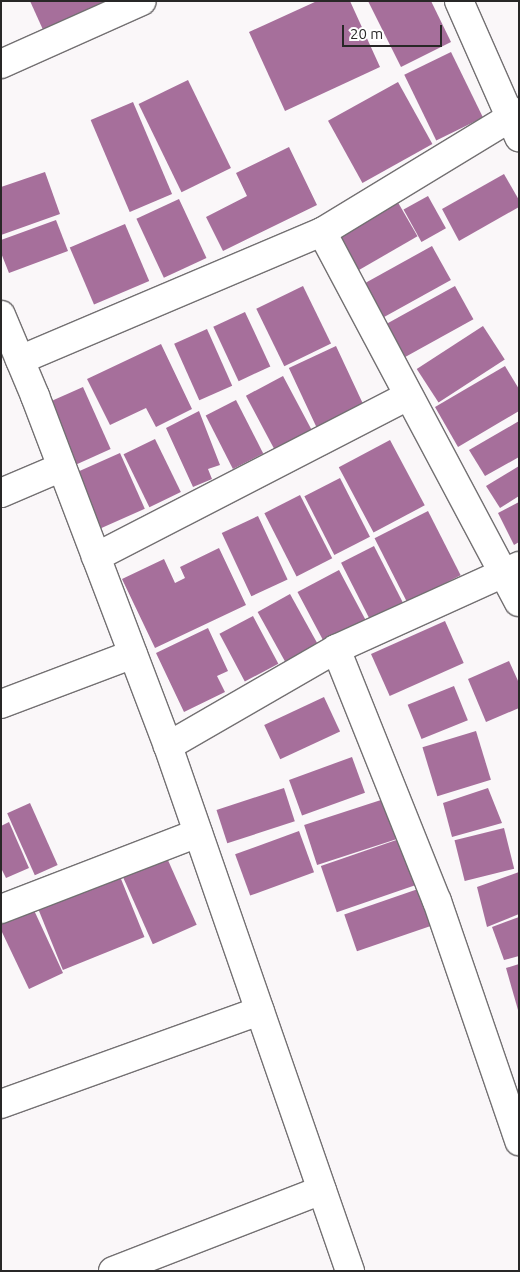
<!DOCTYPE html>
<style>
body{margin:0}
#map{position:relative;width:520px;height:1272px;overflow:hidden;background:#faf7f9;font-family:Ubuntu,sans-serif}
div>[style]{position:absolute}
.building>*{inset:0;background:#a66f9b;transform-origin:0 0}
.roads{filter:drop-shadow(1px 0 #737072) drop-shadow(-1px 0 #737072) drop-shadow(0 1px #737072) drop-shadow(0 -1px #737072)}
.minor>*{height:28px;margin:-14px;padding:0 14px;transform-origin:14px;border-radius:14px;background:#fff}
span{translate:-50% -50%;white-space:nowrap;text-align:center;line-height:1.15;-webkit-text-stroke:4.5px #fff;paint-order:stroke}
.frame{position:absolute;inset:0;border:2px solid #282727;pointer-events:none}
.scale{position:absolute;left:342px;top:25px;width:100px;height:22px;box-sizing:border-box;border:2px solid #282727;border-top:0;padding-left:6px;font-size:15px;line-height:18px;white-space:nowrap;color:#282727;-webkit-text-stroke:4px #fff;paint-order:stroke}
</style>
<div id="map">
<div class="building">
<div style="clip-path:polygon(30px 1px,113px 1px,44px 32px)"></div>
<div style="clip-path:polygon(317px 1px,350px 1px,380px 67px,285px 111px,249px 32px)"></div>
<div style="clip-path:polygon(368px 1px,431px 1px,451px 42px,401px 67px)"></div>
<div style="left:451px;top:52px;width:73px;height:52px;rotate:64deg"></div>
<div style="left:188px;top:80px;width:98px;height:55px;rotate:64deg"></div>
<div style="left:398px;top:82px;width:71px;height:80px;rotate:61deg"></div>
<div style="left:133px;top:102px;width:100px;height:46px;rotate:67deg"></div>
<div style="clip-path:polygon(289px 147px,317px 205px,223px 251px,206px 217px,247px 196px,236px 173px)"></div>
<div style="clip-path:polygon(45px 172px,60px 214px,1px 235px,1px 187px)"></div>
<div style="clip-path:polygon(504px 174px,519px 200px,519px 207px,459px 241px,442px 209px)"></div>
<div style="left:428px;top:196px;width:37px;height:28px;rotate:61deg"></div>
<div style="left:179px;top:199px;width:65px;height:47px;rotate:65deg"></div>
<div style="left:396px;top:199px;width:43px;height:73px;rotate:60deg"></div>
<div style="clip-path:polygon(56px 220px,68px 251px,9px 273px,1px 253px,1px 240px)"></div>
<div style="left:125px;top:224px;width:62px;height:60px;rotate:67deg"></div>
<div style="left:432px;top:246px;width:39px;height:82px;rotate:61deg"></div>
<div style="left:303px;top:286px;width:64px;height:52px;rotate:64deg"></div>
<div style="left:455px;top:286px;width:38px;height:78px;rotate:61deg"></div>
<div style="left:245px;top:312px;width:60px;height:35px;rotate:65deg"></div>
<div style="left:483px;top:326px;width:40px;height:79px;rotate:57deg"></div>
<div style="left:207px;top:329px;width:62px;height:36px;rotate:66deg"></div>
<div style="clip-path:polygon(161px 344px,192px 409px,156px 427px,146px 408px,110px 425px,87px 379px)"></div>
<div style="left:336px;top:346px;width:66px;height:52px;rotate:65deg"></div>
<div style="clip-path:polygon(505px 366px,519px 389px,519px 411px,458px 447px,435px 407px)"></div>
<div style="left:283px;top:376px;width:64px;height:42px;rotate:62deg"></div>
<div style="left:83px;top:387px;width:68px;height:37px;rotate:66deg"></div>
<div style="left:236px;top:400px;width:60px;height:34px;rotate:63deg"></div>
<div style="clip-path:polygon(199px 411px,220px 465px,208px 469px,212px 479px,193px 487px,166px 428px)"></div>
<div style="clip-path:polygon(519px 421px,519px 457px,485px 476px,469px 450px)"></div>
<div style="left:155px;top:439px;width:59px;height:35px;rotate:64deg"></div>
<div style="left:390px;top:440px;width:74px;height:58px;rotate:62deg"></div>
<div style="left:120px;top:453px;width:61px;height:48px;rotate:66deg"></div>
<div style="clip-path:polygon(519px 466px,519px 496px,500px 508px,486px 486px)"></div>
<div style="left:340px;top:478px;width:66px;height:40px;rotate:63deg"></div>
<div style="left:300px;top:495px;width:71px;height:40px;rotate:63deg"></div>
<div style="clip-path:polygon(519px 502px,519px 542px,514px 545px,498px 513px)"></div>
<div style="left:428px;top:511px;width:72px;height:60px;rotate:63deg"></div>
<div style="left:258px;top:516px;width:70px;height:40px;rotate:65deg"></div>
<div style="left:374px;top:546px;width:70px;height:37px;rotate:63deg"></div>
<div style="clip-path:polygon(219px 548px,246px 605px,155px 648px,122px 579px,164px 559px,175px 583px,185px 578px,180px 567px)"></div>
<div style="left:339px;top:570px;width:59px;height:47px;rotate:62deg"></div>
<div style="left:290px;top:594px;width:58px;height:37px;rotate:61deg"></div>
<div style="left:253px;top:616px;width:54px;height:38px;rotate:62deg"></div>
<div style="left:445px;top:621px;width:46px;height:81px;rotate:66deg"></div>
<div style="clip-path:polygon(208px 628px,228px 671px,217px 676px,225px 692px,184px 712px,156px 653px)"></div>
<div style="clip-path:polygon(509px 661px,519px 683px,519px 708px,486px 722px,468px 679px)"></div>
<div style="left:454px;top:686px;width:37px;height:50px;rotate:68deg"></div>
<div style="left:324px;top:697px;width:38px;height:66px;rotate:65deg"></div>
<div style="left:476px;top:731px;width:51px;height:56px;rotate:73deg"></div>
<div style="left:352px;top:757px;width:38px;height:67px;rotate:70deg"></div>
<div style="left:284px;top:788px;width:35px;height:71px;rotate:72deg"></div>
<div style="clip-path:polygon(488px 788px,502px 823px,452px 837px,443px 803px)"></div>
<div style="left:384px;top:799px;width:42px;height:84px;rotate:72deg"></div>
<div style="left:30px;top:803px;width:68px;height:25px;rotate:66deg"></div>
<div style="clip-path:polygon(9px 822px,29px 868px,6px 878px,1px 868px,1px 826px)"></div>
<div style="left:504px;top:828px;width:42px;height:51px;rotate:76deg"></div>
<div style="left:299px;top:831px;width:44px;height:68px;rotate:70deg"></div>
<div style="left:405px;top:837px;width:49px;height:89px;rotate:71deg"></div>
<div style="left:167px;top:858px;width:73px;height:48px;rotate:66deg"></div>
<div style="clip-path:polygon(519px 872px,519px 914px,487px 927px,477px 887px)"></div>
<div style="left:119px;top:874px;width:68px;height:88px;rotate:68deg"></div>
<div style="left:418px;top:889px;width:39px;height:78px;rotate:71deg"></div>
<div style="clip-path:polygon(33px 908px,63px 973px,29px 989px,1px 930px,1px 922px)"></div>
<div style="clip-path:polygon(519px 917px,519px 956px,504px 960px,492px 927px)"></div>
<div style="clip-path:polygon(519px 964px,519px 1010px,518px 1010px,506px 968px)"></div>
</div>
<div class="roads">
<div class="minor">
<div style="left:459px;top:1px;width:149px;rotate:66.2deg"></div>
<div style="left:1px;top:64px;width:154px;rotate:-24.1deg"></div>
<div style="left:322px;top:232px;width:231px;rotate:-31.3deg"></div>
<div style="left:1px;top:315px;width:88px;rotate:67.2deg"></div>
<div style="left:35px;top:396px;width:374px;rotate:69.2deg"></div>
<div style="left:168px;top:746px;width:556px;rotate:70.88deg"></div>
<div style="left:20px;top:360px;width:328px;rotate:-23deg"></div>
<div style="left:322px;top:232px;width:419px;rotate:62deg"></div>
<div style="left:1px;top:493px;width:66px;rotate:-23.1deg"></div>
<div style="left:96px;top:557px;width:351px;rotate:-27.3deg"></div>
<div style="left:336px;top:649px;width:271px;rotate:68.2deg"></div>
<div style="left:437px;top:901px;width:254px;rotate:71.1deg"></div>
<div style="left:1px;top:704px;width:141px;rotate:-20.7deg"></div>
<div style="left:168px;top:746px;width:194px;rotate:-30deg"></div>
<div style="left:336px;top:649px;width:201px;rotate:-24.4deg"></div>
<div style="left:1px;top:909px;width:211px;rotate:-21.1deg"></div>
<div style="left:1px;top:1104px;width:275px;rotate:-19.8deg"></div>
<div style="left:113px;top:1271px;width:224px;rotate:-21.2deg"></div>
</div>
</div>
<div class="frame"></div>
<div class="scale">20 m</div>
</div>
